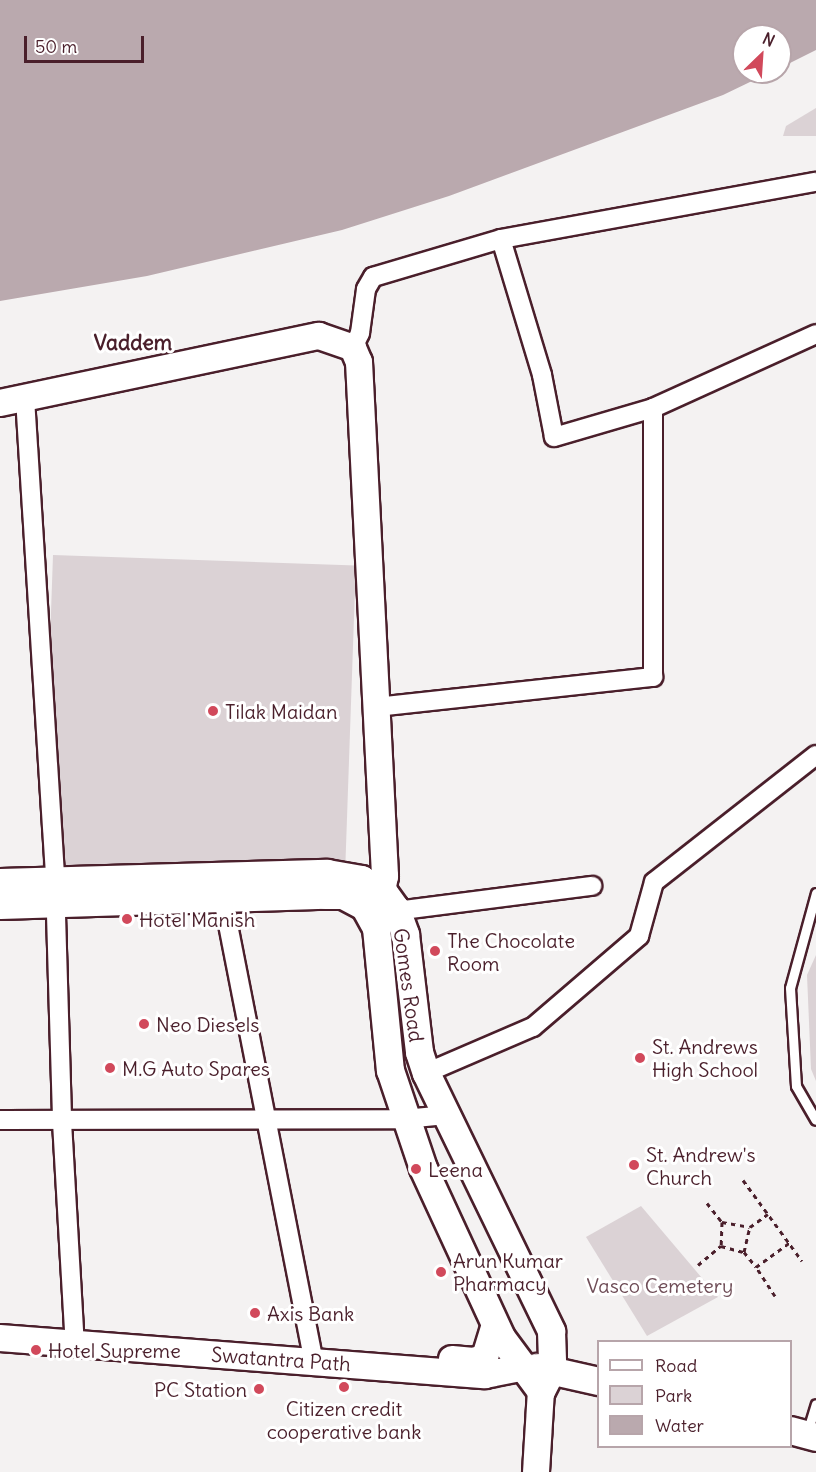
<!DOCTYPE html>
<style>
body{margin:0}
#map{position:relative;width:816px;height:1472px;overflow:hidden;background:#f4f2f2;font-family:Delius,sans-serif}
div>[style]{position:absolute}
.green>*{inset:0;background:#dbd2d5;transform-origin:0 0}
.water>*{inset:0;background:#baa9ae}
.path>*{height:3px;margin-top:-1.5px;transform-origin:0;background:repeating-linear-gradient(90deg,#4a1f2b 0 4.5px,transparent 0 9px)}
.roads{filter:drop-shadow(2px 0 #4a1f2b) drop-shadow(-2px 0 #4a1f2b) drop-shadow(0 2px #4a1f2b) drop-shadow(0 -2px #4a1f2b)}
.lane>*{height:9px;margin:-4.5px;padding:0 4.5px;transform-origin:4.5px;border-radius:4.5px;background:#fff}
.street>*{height:18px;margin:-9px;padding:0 9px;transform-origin:9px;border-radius:9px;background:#fff}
.secondary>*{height:26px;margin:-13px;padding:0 13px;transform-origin:13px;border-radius:13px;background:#fff}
.primary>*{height:27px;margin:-13.5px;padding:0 13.5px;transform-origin:13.5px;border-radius:13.5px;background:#fff}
.dots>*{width:16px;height:16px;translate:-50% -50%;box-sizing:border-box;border:3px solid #fff;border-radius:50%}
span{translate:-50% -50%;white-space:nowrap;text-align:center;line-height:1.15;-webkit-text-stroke:6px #fff;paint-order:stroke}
.poi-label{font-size:20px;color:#4a1f2b}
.left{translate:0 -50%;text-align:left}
.right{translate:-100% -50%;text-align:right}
.street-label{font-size:20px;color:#4a1f2b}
.park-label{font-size:20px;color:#6e4c56}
.neighbourhood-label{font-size:21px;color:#4a1f2b;font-weight:700}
.legend{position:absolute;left:597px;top:1340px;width:195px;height:108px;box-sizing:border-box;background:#fff;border:2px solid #b7a5aa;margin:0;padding:8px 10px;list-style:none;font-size:18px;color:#4a1f2b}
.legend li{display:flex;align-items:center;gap:12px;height:30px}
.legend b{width:30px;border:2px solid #b7a5aa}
.north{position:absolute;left:732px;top:24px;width:60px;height:60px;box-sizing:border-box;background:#fff;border:2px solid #b7a5aa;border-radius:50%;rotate:25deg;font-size:16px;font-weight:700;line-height:24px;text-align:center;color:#4a1f2b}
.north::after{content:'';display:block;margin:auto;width:21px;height:27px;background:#d1495b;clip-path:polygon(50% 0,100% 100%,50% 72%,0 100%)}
.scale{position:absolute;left:24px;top:36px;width:120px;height:27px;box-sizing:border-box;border:3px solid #4a1f2b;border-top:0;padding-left:8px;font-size:18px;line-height:21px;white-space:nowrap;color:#4a1f2b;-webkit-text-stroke:4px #fff;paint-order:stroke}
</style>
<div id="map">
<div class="green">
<div style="clip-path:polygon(816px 108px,816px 136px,783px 136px,786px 126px)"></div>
<div style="left:53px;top:555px;width:303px;height:312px;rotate:2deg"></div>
<div style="clip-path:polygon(816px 955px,816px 1081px,811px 1069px,807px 975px)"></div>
<div style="clip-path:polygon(641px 1206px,718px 1297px,647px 1336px,586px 1237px)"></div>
</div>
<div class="water">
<div style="clip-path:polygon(0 0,816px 0,816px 50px,780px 68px,780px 36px,744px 36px,744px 72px,771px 72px,723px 95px,449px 196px,342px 230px,147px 276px,0 301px)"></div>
</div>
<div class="path">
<div style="left:743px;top:1180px;width:100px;rotate:53.9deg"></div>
<div style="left:707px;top:1203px;width:24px;rotate:52deg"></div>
<div style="left:722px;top:1222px;width:24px;rotate:92deg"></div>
<div style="left:721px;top:1246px;width:24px;rotate:15deg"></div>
<div style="left:744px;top:1252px;width:19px;rotate:51deg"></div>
<div style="left:722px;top:1222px;width:28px;rotate:10deg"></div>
<div style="left:750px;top:1227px;width:22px;rotate:-36deg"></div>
<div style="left:744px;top:1252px;width:26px;rotate:-77deg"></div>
<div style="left:698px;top:1265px;width:30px;rotate:-40deg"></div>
<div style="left:775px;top:1296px;width:35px;rotate:-123deg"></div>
<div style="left:756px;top:1267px;width:41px;rotate:-36deg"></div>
</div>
<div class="roads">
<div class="lane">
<div style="left:816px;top:893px;width:98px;rotate:105.3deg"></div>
<div style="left:790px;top:988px;width:98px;rotate:86.5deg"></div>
<div style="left:796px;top:1086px;width:39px;rotate:60deg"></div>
<div style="left:807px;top:1433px;width:30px;rotate:-73deg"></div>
</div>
<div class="street">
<div style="left:501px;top:239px;width:142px;rotate:73.2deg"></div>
<div style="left:542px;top:375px;width:63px;rotate:79deg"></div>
<div style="left:554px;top:437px;width:103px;rotate:-16.3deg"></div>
<div style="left:353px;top:348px;width:17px;rotate:-65deg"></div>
<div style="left:360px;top:333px;width:44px;rotate:-82.2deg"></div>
<div style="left:366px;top:289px;width:14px;rotate:-60deg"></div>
<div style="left:373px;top:277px;width:134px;rotate:-16.5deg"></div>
<div style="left:501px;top:239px;width:320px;rotate:-10.3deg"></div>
<div style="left:25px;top:398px;width:484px;rotate:86.4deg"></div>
<div style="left:55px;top:881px;width:241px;rotate:88.3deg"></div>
<div style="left:62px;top:1122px;width:223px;rotate:86.7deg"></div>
<div style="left:376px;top:707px;width:279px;rotate:-6.2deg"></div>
<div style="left:653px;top:677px;width:269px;rotate:-90deg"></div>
<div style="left:653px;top:408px;width:179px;rotate:-24.4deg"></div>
<div style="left:223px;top:899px;width:471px;rotate:78.9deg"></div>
<div style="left:388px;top:912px;width:206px;rotate:-7.3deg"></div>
<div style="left:426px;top:1073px;width:116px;rotate:-23.3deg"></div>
<div style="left:533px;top:1027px;width:140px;rotate:-40.6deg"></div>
<div style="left:639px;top:936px;width:56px;rotate:-74.5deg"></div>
<div style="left:654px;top:882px;width:206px;rotate:-38.1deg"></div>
<div style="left:0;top:1120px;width:405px;rotate:-0.1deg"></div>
<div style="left:405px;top:1119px;width:41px;rotate:-5.6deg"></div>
</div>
<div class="secondary">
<div style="left:0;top:403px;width:326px;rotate:-11.9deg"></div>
<div style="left:319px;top:336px;width:36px;rotate:19deg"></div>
<div style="left:353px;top:348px;width:15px;rotate:67deg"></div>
<div style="left:359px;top:362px;width:515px;rotate:87.1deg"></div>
<div style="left:385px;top:876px;width:15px;rotate:101deg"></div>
<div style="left:382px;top:891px;width:21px;rotate:121deg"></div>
<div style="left:0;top:1338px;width:486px;rotate:4.4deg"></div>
<div style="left:485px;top:1375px;width:41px;rotate:-11.3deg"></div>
<div style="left:452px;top:1359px;width:22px;rotate:5deg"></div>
<div style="left:474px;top:1361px;width:12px;rotate:-20deg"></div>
<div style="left:485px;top:1357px;width:34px;rotate:-73deg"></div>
<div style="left:536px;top:1472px;width:81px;rotate:-86.5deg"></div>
</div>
<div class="primary">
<div style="left:0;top:882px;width:327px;rotate:-1.6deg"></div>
<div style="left:327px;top:873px;width:35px;rotate:10deg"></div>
<div style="left:361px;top:879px;width:28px;rotate:32deg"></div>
<div style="left:385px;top:894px;width:19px;rotate:54deg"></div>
<div style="left:396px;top:909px;width:27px;rotate:70deg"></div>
<div style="left:405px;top:934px;width:119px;rotate:83.2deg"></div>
<div style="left:419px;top:1052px;width:22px;rotate:72deg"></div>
<div style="left:426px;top:1073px;width:287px;rotate:64.1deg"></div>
<div style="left:551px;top:1331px;width:38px;rotate:88deg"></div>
<div style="left:552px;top:1369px;width:25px;rotate:117deg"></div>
<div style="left:0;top:905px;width:325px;rotate:-1.8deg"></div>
<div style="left:325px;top:895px;width:18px"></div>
<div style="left:343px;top:895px;width:24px;rotate:28deg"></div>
<div style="left:364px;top:906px;width:25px;rotate:61deg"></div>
<div style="left:376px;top:928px;width:143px;rotate:84.4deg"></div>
<div style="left:390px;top:1070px;width:103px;rotate:71.4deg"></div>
<div style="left:423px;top:1168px;width:186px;rotate:65.2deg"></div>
<div style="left:501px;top:1337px;width:67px;rotate:53.5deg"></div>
<div style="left:536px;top:1367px;width:64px;rotate:12.7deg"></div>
<div style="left:790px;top:1430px;width:27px;rotate:15deg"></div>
</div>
</div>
<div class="dots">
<div style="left:213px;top:711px;background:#d1495b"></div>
<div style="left:127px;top:919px;background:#d1495b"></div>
<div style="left:435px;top:951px;background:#d1495b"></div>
<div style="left:144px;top:1024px;background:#d1495b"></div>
<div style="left:640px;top:1058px;background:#d1495b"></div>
<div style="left:110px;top:1068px;background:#d1495b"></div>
<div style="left:634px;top:1165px;background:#d1495b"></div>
<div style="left:416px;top:1169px;background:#d1495b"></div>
<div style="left:441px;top:1272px;background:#d1495b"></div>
<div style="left:255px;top:1313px;background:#d1495b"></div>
<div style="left:36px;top:1350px;background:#d1495b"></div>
<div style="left:344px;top:1387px;background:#d1495b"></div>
<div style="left:259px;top:1389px;background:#d1495b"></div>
</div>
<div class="poi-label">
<span class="left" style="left:225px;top:711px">Tilak Maidan</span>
<span class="left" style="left:139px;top:919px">Hotel Manish</span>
<span class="left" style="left:447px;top:952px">The Chocolate<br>Room</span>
<span class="left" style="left:156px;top:1024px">Neo Diesels</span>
<span class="left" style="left:652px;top:1058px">St. Andrews<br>High School</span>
<span class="left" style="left:122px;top:1068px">M.G Auto Spares</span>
<span class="left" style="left:646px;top:1166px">St. Andrew's<br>Church</span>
<span class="left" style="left:428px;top:1169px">Leena</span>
<span class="left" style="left:453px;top:1272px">Arun Kumar<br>Pharmacy</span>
<span class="left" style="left:267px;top:1313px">Axis Bank</span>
<span class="left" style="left:48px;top:1350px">Hotel Supreme</span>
<span class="right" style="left:247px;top:1389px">PC Station</span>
<span style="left:344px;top:1420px">Citizen credit<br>cooperative bank</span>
</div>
<div class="street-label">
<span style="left:409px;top:985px;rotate:82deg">Gomes Road</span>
<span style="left:281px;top:1359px;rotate:4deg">Swatantra Path</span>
</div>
<div class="park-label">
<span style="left:660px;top:1285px">Vasco Cemetery</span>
</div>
<div class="neighbourhood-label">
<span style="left:133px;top:343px">Vaddem</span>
</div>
<ul class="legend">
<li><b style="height:8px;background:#fff"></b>Road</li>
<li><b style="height:16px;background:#dbd2d5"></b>Park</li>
<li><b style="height:16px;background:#baa9ae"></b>Water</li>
</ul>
<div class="north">N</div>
<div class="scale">50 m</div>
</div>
